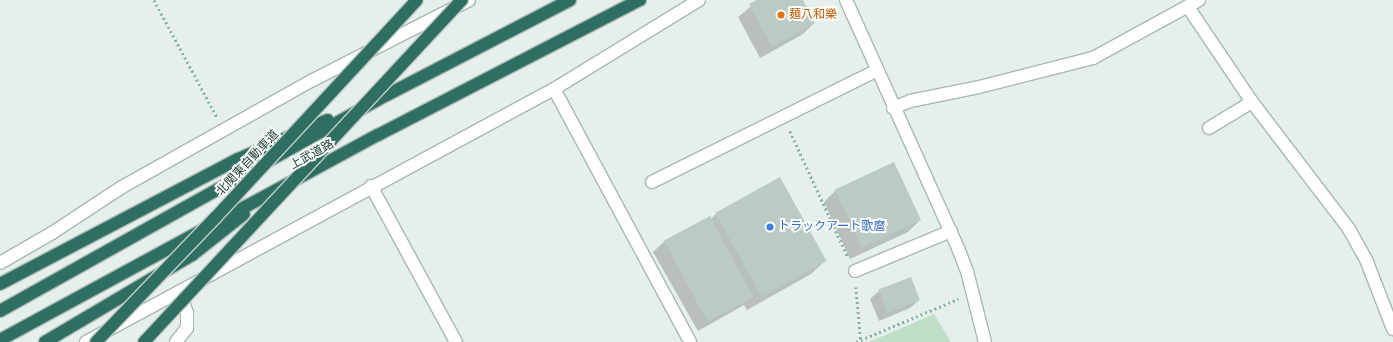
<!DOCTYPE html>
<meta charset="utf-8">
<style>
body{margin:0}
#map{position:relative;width:1393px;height:342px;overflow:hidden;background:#e6efeb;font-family:"Varela Round","Noto Sans JP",sans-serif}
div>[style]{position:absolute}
.green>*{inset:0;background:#bfe0c8}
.shadow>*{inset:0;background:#0003}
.building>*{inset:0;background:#bbcac4;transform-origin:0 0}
.path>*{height:2.5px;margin-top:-1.25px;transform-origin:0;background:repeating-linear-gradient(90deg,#86b3a5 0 2px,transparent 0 5px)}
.roads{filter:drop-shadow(1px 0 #a8b8b2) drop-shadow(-1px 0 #a8b8b2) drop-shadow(0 1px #a8b8b2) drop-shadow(0 -1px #a8b8b2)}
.minor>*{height:12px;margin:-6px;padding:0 6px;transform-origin:6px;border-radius:6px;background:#fff}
.highway>*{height:12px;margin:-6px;padding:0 6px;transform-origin:6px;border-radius:6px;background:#2f6f62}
.bridges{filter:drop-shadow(1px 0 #c2cac8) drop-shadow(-1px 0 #c2cac8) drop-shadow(0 1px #c2cac8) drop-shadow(0 -1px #c2cac8)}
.highway-bridge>*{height:12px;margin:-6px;padding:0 6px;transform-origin:6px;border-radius:6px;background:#2f6f62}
.dots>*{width:11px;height:11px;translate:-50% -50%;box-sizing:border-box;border:2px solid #f7fbf9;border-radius:50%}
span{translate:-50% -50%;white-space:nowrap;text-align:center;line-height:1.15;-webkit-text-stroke:4px #f7fbf9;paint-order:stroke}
.food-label{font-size:12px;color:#c56008}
.left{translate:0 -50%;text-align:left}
.street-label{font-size:12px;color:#24423a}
.shop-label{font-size:12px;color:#366cbe}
</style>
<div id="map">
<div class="green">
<div style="clip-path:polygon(934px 314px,951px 342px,869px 342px)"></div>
</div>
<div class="shadow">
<div style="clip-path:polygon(759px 0,802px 0,814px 23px,803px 34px,760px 58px,738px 17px)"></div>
<div style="clip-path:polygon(893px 163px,920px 220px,908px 232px,850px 259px,824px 202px,835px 191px)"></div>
<div style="clip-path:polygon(716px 214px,825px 261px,811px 274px,747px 310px,744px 305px,698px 331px,653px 252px,665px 241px,711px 219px)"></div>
<div style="clip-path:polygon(879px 291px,919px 300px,910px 308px,879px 321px,870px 299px)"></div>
</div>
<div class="building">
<div style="clip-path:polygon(757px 0,803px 0,815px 23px,772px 47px,749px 4px)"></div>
<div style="left:894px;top:162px;width:64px;height:65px;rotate:65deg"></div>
<div style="left:780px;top:177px;width:96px;height:74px;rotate:61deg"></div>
<div style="left:710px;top:216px;width:92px;height:52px;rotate:62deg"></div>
<div style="left:911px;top:277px;width:25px;height:35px;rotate:69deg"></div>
</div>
<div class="path">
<div style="left:154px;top:0;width:133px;rotate:61.7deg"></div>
<div style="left:790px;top:131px;width:139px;rotate:65.3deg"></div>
<div style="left:856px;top:287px;width:55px;rotate:84.8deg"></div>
<div style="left:856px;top:342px;width:111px;rotate:-22.9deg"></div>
</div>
<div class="roads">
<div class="minor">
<div style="left:846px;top:0;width:272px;rotate:65.7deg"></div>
<div style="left:958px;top:248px;width:25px;rotate:69deg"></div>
<div style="left:967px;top:271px;width:73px;rotate:75.8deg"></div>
<div style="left:1188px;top:7px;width:115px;rotate:56deg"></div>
<div style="left:1252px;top:102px;width:160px;rotate:52.6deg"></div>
<div style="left:1349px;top:229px;width:38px;rotate:61deg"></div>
<div style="left:1367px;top:262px;width:72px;rotate:68.8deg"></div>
<div style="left:554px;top:89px;width:287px;rotate:61.7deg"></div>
<div style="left:893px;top:108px;width:18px;rotate:-22deg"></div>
<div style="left:910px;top:101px;width:70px;rotate:-11.5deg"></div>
<div style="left:979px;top:87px;width:118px;rotate:-14.3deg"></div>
<div style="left:1093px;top:58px;width:121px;rotate:-28.7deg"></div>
<div style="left:1209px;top:128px;width:50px;rotate:-31.2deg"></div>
<div style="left:652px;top:182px;width:250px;rotate:-26.4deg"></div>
<div style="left:371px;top:186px;width:178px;rotate:61.4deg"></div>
<div style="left:0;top:263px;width:60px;rotate:-30deg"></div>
<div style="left:52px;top:233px;width:84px;rotate:-33.3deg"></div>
<div style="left:122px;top:187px;width:219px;rotate:-29.3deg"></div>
<div style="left:313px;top:80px;width:175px;rotate:-27.1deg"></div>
<div style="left:855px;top:271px;width:104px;rotate:-22.6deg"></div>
<div style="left:86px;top:342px;width:532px;rotate:-28.4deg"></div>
<div style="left:554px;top:89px;width:170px;rotate:-31.5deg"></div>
<div style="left:176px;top:342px;width:18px;rotate:-52deg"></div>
<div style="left:187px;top:328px;width:15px;rotate:-90deg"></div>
<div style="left:187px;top:313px;width:21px;rotate:-109deg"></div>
</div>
<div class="highway">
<div style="left:0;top:284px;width:267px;rotate:-27.7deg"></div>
<div style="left:236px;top:160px;width:100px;rotate:-23.5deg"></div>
<div style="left:0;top:311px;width:443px;rotate:-29.2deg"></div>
<div style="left:387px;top:95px;width:206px;rotate:-27.4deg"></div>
<div style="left:0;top:340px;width:430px;rotate:-28.5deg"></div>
<div style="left:378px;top:135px;width:295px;rotate:-27.3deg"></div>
<div style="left:45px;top:342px;width:171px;rotate:-30.6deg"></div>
<div style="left:192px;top:255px;width:66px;rotate:-38.3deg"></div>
</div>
</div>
<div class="bridges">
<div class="highway-bridge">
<div style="left:96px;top:342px;width:172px;rotate:-46.2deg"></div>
<div style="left:215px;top:218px;width:297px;rotate:-47.2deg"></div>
<div style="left:144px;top:342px;width:467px;rotate:-47.1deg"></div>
</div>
</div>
<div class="dots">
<div style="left:781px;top:15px;background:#e8710a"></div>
<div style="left:770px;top:227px;background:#3f7fe0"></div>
</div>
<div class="food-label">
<span class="left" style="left:789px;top:15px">麺八和樂</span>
</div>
<div class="street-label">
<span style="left:312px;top:155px;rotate:-29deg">上武道路</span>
<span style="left:248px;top:163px;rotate:-47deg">北関東自動車道</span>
</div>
<div class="shop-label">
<span class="left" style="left:778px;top:227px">トラックアート歌麿</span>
</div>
</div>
